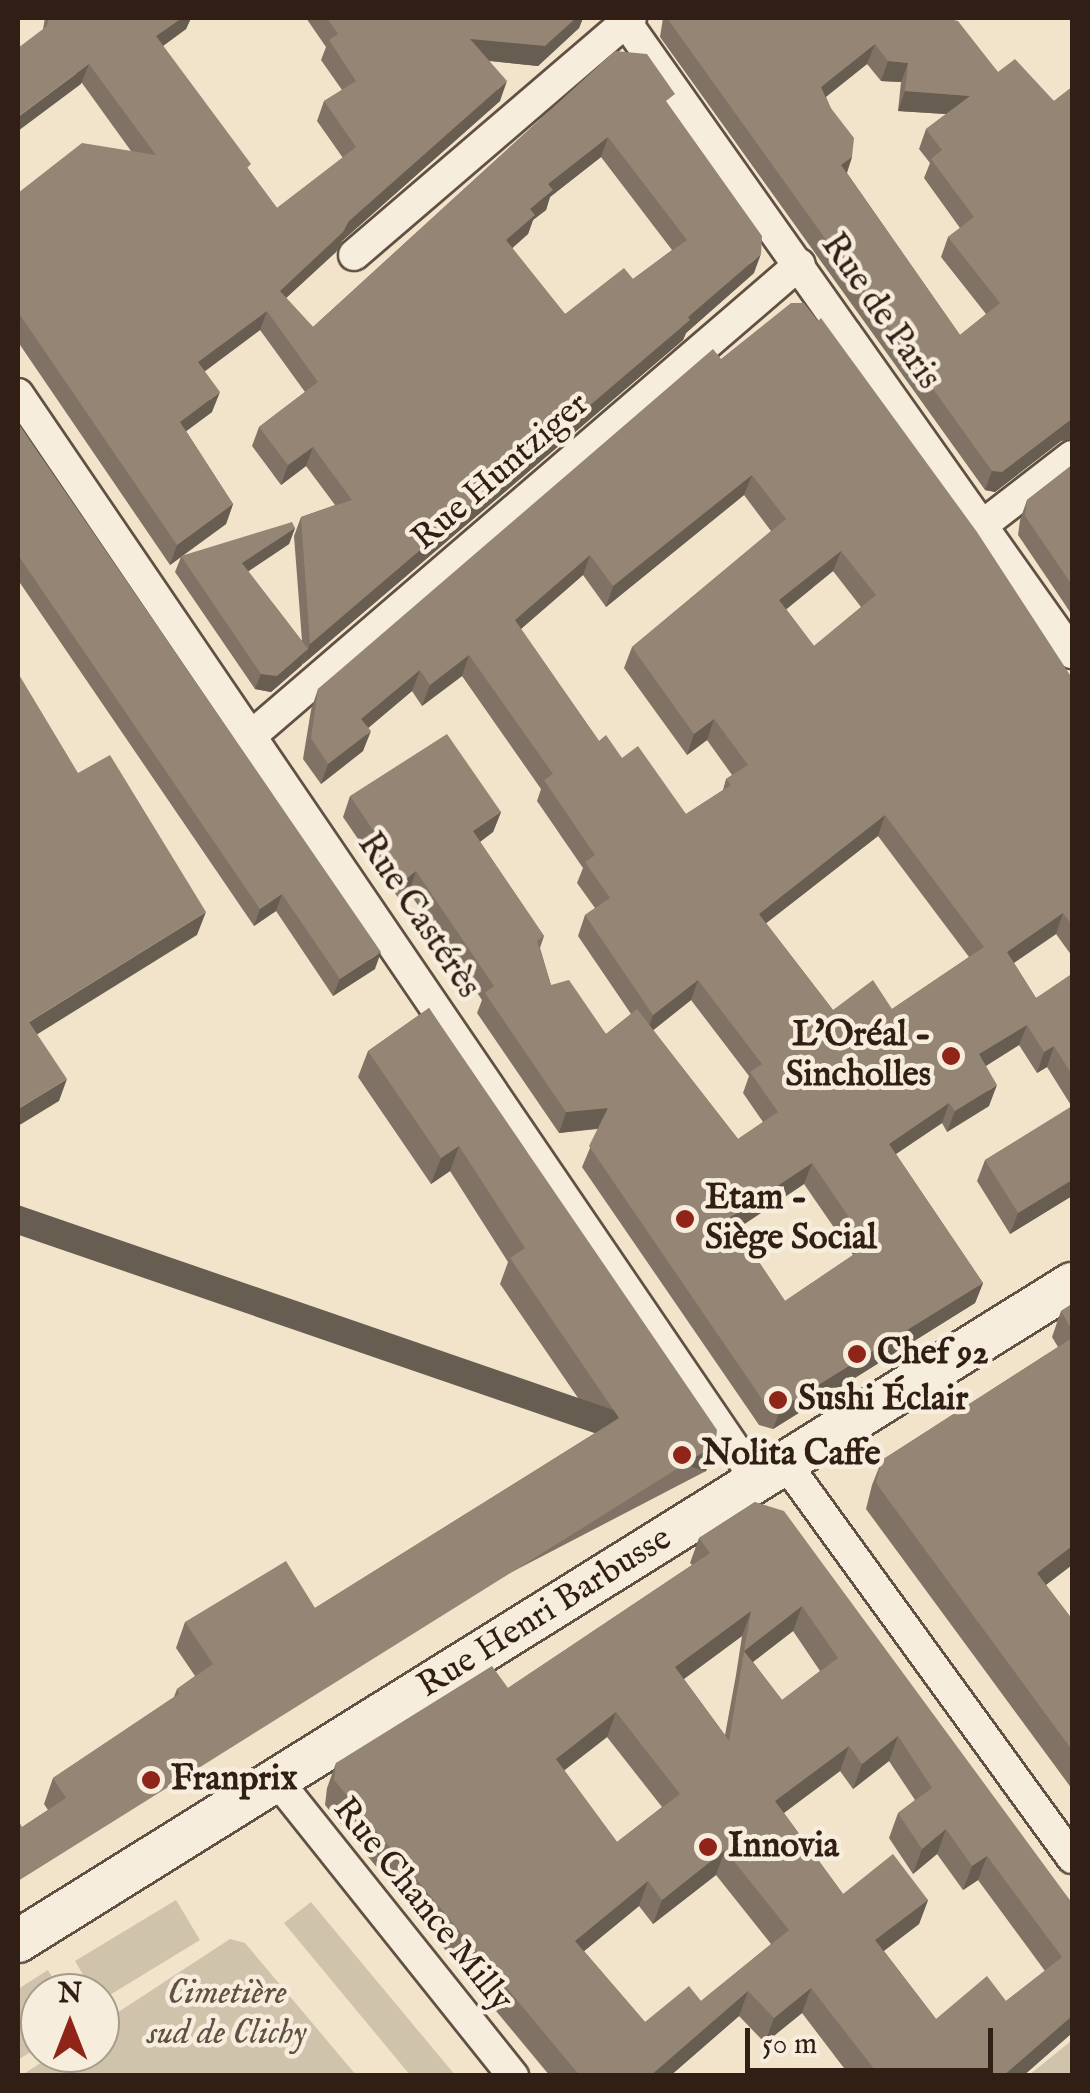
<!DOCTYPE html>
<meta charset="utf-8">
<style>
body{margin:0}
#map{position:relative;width:1090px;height:2093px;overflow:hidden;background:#f1e4cb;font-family:"IM FELL English",serif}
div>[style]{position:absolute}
.green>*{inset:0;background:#d0c3ac}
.roads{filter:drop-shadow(2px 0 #615043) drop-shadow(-2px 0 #615043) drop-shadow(0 2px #615043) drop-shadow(0 -2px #615043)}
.street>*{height:30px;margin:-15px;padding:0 15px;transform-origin:15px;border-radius:15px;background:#f6eddd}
.secondary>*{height:42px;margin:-21px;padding:0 21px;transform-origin:21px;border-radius:21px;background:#f6eddd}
.wall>*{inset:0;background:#807264}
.shaded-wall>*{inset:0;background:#685d51;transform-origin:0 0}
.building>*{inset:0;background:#958574}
.dots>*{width:28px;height:28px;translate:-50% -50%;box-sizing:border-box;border:5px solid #f6eddd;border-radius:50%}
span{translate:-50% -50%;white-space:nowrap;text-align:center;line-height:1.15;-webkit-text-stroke:9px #f6eddd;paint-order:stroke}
.street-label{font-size:35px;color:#311f16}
.poi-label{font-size:35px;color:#311f16;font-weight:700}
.right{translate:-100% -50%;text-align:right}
.left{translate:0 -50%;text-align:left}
.park-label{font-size:35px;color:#615043;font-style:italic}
.frame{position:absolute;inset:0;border:20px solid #311f16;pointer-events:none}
.north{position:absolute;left:20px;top:1973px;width:100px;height:100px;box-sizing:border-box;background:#f6eddd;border:2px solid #a79b8d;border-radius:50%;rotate:0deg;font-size:28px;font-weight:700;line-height:40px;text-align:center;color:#311f16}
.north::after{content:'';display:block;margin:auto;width:35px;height:45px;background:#8f2418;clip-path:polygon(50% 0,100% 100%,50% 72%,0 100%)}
.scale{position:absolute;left:745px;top:2028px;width:248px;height:45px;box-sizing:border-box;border:5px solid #311f16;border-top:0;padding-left:12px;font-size:30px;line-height:35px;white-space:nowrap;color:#311f16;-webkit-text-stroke:8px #f6eddd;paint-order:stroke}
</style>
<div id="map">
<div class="green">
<div style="clip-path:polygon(176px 1900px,200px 1940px,100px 2001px,100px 1993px,94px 1993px,75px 1961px)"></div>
<div style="clip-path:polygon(311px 1902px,455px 2075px,410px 2075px,284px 1923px)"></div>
<div style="clip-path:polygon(230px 1939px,245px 1943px,356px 2075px,22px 2075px,56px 2053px,100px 2053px,100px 2024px)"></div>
<div style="clip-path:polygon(48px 1970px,62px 1993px,40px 1993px,40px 2046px,18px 2060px,18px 1989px)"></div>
<div style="clip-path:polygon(1071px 2041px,1072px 2075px,1029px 2075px)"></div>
</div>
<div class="roads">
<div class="street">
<div style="left:623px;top:18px;width:778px;rotate:54.74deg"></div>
<div style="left:354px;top:255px;width:365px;rotate:-40.6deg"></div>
<div style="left:18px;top:394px;width:1314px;rotate:55.79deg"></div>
<div style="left:984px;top:524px;width:111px;rotate:-37.7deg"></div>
<div style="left:250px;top:737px;width:725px;rotate:-40.7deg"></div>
<div style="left:786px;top:1464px;width:487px;rotate:54deg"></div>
<div style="left:276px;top:1779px;width:380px;rotate:51.4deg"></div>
</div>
<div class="secondary">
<div style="left:18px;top:1941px;width:1242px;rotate:-31.94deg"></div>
</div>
</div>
<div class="wall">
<div style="clip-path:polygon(evenodd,45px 18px,191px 18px,186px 29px,163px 46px,249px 170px,277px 208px,343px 158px,317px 121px,324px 101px,342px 90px,321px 60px,326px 47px,306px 18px,583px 18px,579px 28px,538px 66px,490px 61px,500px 101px,342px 241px,336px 252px,286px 298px,313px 327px,615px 51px,670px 107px,754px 273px,686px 333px,683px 340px,303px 664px,303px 662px,302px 665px,271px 692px,255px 689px,175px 572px,181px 557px,170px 565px,18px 342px,18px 193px,131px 151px,43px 29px,45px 18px,601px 157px,672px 250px,633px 279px,565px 314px,512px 248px,528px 234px,533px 220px,546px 210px,550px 197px,601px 157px,45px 18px,260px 330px,305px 392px,259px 427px,252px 446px,281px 485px,306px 466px,335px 505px,301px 517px,294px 536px,302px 641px,248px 571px,289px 544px,295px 528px,182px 556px,226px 524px,233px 504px,186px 431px,212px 412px,204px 372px,260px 330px)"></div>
<div style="clip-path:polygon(evenodd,663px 18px,945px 18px,998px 72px,1054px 101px,1072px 87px,1072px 439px,1061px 441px,995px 492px,985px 490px,660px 37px,663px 18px,867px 64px,881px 81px,901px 82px,898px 111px,946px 114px,926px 129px,919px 149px,930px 163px,924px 178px,960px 228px,948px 237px,941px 257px,986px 314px,960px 335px,847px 173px,852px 157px,826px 97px,867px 64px)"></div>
<div style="clip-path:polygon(evenodd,721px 359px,1072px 678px,1072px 956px,1056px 934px,1014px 963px,1036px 998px,1072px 979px,1072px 1196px,1010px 1234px,977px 1181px,985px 1160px,1072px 1107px,1047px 1067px,1037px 1073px,1019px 1045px,986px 1066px,989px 1106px,947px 1132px,942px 1123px,896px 1154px,983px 1283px,975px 1303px,773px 1429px,759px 1425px,582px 1167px,598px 1129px,559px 1133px,477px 1013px,482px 1000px,409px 892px,399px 899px,343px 817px,350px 796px,501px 812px,493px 832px,480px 842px,544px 936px,540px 948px,551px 985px,606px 1034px,631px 1014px,578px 936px,585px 915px,595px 908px,577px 883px,583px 868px,537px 801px,541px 789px,462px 676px,422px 706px,412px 691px,368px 728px,363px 751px,321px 784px,303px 759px,311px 710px,318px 689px,721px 359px,744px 495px,771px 531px,632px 647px,624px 668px,687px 755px,707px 740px,732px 775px,726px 779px,723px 790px,686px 814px,622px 758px,599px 741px,521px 629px,583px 575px,606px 607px,744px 495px,721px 359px,833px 571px,861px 607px,814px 646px,786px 609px,833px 571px,721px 359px,878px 836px,969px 957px,892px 1009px,833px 1010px,766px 923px,878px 836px,721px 359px,691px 1000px,749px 1076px,743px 1093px,763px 1122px,738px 1139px,653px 1030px,691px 1000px,721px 359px,804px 1184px,853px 1255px,785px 1301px,737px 1229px,804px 1184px)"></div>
<div style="clip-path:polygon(18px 423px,375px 969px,333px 996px,276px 911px,254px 926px,18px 580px)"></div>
<div style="clip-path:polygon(1072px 465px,1072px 615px,1018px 535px,1020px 520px,1027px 500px)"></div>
<div style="clip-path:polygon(429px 1008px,715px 1445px,706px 1471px,22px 1827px,48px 1810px,44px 1804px,53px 1778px,174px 1697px,177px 1689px,195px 1676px,176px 1648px,185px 1622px,315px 1608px,600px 1430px,500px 1284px,508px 1262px,450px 1171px,431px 1184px,358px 1077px,368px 1051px)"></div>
<div style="clip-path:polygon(1072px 1304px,1072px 1565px,1046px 1585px,1072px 1619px,1072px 1789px,866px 1509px,872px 1485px,882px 1460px,1058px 1347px,1052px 1337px,1061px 1311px)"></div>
<div style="clip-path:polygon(evenodd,755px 1502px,1072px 1903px,1072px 2033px,1023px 2076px,850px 2076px,802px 2013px,765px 2043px,739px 2016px,670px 2076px,550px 2076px,325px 1805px,327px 1788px,336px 1763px,508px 1688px,692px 1565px,690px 1563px,699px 1538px,755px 1502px,793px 1631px,820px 1671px,782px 1700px,753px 1662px,793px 1631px,755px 1502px,742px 1636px,736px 1675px,725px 1735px,684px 1679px,742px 1636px,755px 1502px,607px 1737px,662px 1807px,617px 1842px,564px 1770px,607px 1737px,755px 1502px,889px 1761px,915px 1800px,898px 1813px,889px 1838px,913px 1874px,937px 1854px,963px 1890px,978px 1880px,1045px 1971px,1006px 2001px,936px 2019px,884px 1951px,919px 1924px,928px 1900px,843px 1894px,784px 1813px,840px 1771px,853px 1789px,889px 1761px,755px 1502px,716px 1875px,771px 1944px,701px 2001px,645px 2022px,584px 1951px,639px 1906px,653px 1924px,716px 1875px)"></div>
</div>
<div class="shaded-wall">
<div style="clip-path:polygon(182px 18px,191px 18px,186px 29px,149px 56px,156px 36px)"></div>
<div style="clip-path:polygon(576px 18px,583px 18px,579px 28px,538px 66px,463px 58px,470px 39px)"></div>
<div style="clip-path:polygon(875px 44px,867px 64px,814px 106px,821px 87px)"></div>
<div style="clip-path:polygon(888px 61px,908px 63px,901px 82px,881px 81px)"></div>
<div style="clip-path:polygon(89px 64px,81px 84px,18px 131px,18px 117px)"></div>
<div style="clip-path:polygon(507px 81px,500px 101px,342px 241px,336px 252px,273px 310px,280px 291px,349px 221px)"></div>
<div style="clip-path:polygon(905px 91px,970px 96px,962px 115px,898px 111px)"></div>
<div style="clip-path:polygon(608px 137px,601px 157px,550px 197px,546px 210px,533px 220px,528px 234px,499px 260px,506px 240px,548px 184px)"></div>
<div style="clip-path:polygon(852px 157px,845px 177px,841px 165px)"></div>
<div style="clip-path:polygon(761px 254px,754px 273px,686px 333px,683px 340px,303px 664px,310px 644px)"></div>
<div style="clip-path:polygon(267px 311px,260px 330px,190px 382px,198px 362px)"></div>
<div style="clip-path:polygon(220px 392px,212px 412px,173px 441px,180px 422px)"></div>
<div style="clip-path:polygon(1072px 420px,1072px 439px,1061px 441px,995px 492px,985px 490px,992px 471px,1069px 421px)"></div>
<div style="clip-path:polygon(313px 447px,306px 466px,281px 485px,288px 465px)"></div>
<div style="clip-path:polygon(752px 475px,744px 495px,606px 607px,613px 586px)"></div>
<div style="clip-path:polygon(233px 504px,226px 524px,170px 565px,177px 545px)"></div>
<div style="clip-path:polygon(295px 528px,289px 544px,237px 579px,242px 563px)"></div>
<div style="clip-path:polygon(841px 551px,833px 571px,772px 621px,779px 600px)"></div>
<div style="clip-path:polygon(590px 555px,583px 575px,507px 641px,515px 620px)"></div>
<div style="clip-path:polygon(308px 649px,302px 665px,271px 692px,255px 689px,261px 674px)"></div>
<div style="clip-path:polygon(469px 655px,462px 676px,422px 706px,430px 685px)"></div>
<div style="clip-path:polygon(420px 670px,412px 691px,354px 740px,361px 719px)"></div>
<div style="clip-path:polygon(714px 719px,707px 740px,687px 755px,694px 734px)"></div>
<div style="clip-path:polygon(371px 731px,363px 751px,321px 784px,328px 764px)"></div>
<div style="clip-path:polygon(501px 812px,493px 832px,466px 852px,473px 831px)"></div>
<div style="clip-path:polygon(885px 815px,878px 836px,751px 935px,759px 914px)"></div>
<div style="clip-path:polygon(416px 871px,409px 892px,399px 899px,406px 879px)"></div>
<div style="clip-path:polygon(282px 894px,276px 911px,254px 926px,260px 909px)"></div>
<div style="clip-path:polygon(206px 912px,197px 935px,20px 1045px,29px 1022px)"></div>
<div style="clip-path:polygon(1063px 913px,1056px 934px,1000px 972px,1007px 952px)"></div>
<div style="clip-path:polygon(381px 952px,375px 969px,333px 996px,340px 979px)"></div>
<div style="clip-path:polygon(698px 980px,691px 1000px,646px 1036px,653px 1015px)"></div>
<div style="clip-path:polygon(1027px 1025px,1019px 1045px,971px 1075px,979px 1054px)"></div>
<div style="clip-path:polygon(1054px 1046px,1047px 1067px,1037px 1073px,1044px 1052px)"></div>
<div style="clip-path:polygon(67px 1079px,59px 1101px,18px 1126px,18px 1109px)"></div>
<div style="clip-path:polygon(997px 1085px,989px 1106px,947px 1132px,955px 1111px)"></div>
<div style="clip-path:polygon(949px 1103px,942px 1123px,881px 1164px,889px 1144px)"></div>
<div style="clip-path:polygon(608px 1108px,600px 1128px,559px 1133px,566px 1112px)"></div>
<div style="clip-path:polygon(459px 1146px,450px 1171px,431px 1184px,441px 1158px)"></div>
<div style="clip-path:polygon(812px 1163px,804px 1184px,722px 1239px,729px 1218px)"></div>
<div style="clip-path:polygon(1072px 1180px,1072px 1196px,1010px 1234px,1018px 1213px)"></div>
<div style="clip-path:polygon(983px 1283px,975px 1303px,773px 1429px,781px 1408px)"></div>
<div style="left:715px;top:1445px;width:28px;height:822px;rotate:109deg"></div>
<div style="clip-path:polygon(1072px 1546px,1072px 1565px,1027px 1599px,1037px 1573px)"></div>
<div style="clip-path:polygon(802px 1606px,793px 1631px,741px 1671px,744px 1651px,735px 1676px,744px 1651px)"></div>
<div style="clip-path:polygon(751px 1611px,742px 1636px,666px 1692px,675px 1667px)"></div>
<div style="clip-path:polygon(616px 1712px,607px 1737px,547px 1784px,556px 1759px)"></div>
<div style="clip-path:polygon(898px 1736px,889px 1761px,853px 1789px,862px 1764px)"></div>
<div style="clip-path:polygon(849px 1746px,840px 1771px,766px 1826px,775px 1801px)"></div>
<div style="clip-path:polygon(946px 1829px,937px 1854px,913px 1874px,922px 1849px)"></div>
<div style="clip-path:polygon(725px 1850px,716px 1875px,653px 1924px,662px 1900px)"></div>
<div style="clip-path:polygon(987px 1856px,978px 1880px,963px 1890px,972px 1866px)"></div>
<div style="clip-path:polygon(648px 1881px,639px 1906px,566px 1966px,575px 1941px)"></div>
<div style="clip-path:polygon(928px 1900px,919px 1924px,866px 1964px,875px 1940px)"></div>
<div style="clip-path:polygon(811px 1988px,802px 2013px,765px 2043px,774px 2018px)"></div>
<div style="clip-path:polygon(748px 1991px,739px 2016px,670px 2076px,650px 2076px)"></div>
<div style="clip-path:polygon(1072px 2016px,1072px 2033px,1023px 2076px,1003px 2076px)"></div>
</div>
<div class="building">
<div style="clip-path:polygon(evenodd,49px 18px,182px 18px,156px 36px,251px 164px,247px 168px,277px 208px,356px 147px,324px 101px,356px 81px,329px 40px,338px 34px,327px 18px,576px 18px,545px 46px,470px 39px,507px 81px,349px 221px,343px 232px,280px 291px,313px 327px,615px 51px,647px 54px,675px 94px,666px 101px,762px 236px,761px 254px,688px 317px,690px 320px,310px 644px,301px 517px,352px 500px,313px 447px,288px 465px,259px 427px,318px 382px,267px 311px,198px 362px,220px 392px,180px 422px,233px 504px,177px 545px,18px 312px,18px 193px,82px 143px,156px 155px,89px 64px,18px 117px,18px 48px,47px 26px,49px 18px,608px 137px,687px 240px,633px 279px,624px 268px,565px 314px,506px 240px,535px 215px,530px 209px,553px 190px,548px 184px,608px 137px)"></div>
<div style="clip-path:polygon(evenodd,667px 18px,945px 18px,958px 21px,998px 72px,1015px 59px,1054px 101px,1072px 87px,1072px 420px,1069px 421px,1002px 472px,992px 471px,667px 18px,875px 44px,888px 61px,908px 63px,905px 91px,970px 96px,926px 129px,942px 150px,931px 159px,974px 217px,948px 237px,1000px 303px,960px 335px,841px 165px,852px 157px,854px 138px,830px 107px,821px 87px,875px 44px)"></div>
<div style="clip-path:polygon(evenodd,791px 303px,804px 303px,818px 321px,821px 318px,977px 532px,1072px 678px,1072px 925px,1063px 913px,1007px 952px,1036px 998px,1070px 975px,1072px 979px,1072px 1075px,1054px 1046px,1044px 1052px,1027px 1025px,979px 1054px,997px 1085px,955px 1111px,949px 1103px,889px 1144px,983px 1283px,781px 1408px,766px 1405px,589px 1146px,608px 1108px,566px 1112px,485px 993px,494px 986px,416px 871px,406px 879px,350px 796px,447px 734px,501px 812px,473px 831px,544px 936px,537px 941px,551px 985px,569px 980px,606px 1034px,637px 1009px,738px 1139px,778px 1112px,750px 1072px,762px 1064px,698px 980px,653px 1015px,585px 915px,610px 898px,585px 862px,595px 855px,544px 780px,553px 774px,469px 655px,430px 685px,420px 670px,361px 719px,371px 731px,328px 764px,311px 738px,318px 689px,713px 349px,721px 359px,791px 303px,752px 475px,786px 519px,632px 647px,694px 734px,714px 719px,748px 765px,726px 779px,731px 785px,686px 814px,638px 746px,622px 758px,606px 735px,599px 741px,515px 620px,590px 555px,613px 586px,752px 475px,791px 303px,841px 551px,876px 595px,814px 646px,779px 600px,841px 551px,791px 303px,885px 815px,984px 947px,892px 1009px,873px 980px,833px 1010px,759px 914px,885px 815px,791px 303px,812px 1163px,868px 1245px,785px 1301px,729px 1218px,812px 1163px)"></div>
<div style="clip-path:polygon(18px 423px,381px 952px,340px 979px,282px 894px,260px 909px,18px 555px)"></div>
<div style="clip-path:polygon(1072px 465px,1072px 585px,1025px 516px,1027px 500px)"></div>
<div style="clip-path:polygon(292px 522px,295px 528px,242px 563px,308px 649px,277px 676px,261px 674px,181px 556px)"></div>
<div style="clip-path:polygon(18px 673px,78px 773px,110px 755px,206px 912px,29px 1022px,67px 1079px,18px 1109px)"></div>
<div style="clip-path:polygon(429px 1008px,717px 1430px,715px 1445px,18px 1881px,18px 1820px,22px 1827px,66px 1798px,53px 1778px,179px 1694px,177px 1689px,213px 1664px,185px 1622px,286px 1561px,315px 1608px,619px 1418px,510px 1258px,525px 1248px,459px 1146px,441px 1158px,368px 1051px)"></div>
<div style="clip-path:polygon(1072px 1106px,1072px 1180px,1018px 1213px,985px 1160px)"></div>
<div style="clip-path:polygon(1072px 1304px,1072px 1330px,1061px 1311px)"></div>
<div style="clip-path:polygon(1072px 1338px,1072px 1546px,1037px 1573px,1072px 1619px,1072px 1750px,876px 1483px,882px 1460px)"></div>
<div style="clip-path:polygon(evenodd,755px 1502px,784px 1511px,1072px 1903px,1072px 2016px,1003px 2076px,868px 2076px,875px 2070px,811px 1988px,774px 2018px,748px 1991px,650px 2076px,580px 2076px,334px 1780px,336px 1763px,492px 1666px,508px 1688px,710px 1553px,699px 1538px,755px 1502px,802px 1606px,838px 1658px,782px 1700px,744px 1651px,729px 1741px,675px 1667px,751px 1611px,744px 1651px,802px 1606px,755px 1502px,616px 1712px,680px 1794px,617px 1842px,556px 1759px,616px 1712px,755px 1502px,898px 1736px,932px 1788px,898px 1813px,922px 1849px,946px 1829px,972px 1866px,987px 1856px,1062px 1957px,1006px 2001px,987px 1976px,936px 2019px,875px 1940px,928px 1900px,893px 1854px,843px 1894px,775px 1801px,849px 1746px,862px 1764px,898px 1736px,755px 1502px,725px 1850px,789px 1930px,701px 2001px,689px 1986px,645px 2022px,575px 1941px,648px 1881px,662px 1900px,725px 1850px)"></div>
</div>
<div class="dots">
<div style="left:951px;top:1056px;background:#8f2418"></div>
<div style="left:685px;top:1219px;background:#8f2418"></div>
<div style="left:857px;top:1354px;background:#8f2418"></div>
<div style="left:778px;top:1400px;background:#8f2418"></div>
<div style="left:682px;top:1455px;background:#8f2418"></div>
<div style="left:151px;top:1780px;background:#8f2418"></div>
<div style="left:708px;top:1847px;background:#8f2418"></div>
</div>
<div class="street-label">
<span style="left:880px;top:312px;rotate:55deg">Rue de Paris</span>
<span style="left:501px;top:472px;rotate:-41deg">Rue Huntziger</span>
<span style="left:418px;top:916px;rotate:56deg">Rue Castérès</span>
<span style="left:545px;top:1613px;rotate:-32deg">Rue Henri Barbusse</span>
<span style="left:422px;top:1905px;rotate:51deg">Rue Chance Milly</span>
</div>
<div class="poi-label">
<span class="right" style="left:931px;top:1056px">L'Oréal -<br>Sincholles</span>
<span class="left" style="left:705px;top:1219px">Etam -<br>Siège Social</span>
<span class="left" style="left:877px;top:1354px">Chef 92</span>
<span class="left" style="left:798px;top:1400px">Sushi Éclair</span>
<span class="left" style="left:702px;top:1455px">Nolita Caffe</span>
<span class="left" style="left:171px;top:1780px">Franprix</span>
<span class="left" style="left:728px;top:1847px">Innovia</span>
</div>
<div class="park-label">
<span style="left:227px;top:2014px">Cimetière<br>sud de Clichy</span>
</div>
<div class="frame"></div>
<div class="north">N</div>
<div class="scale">50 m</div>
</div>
